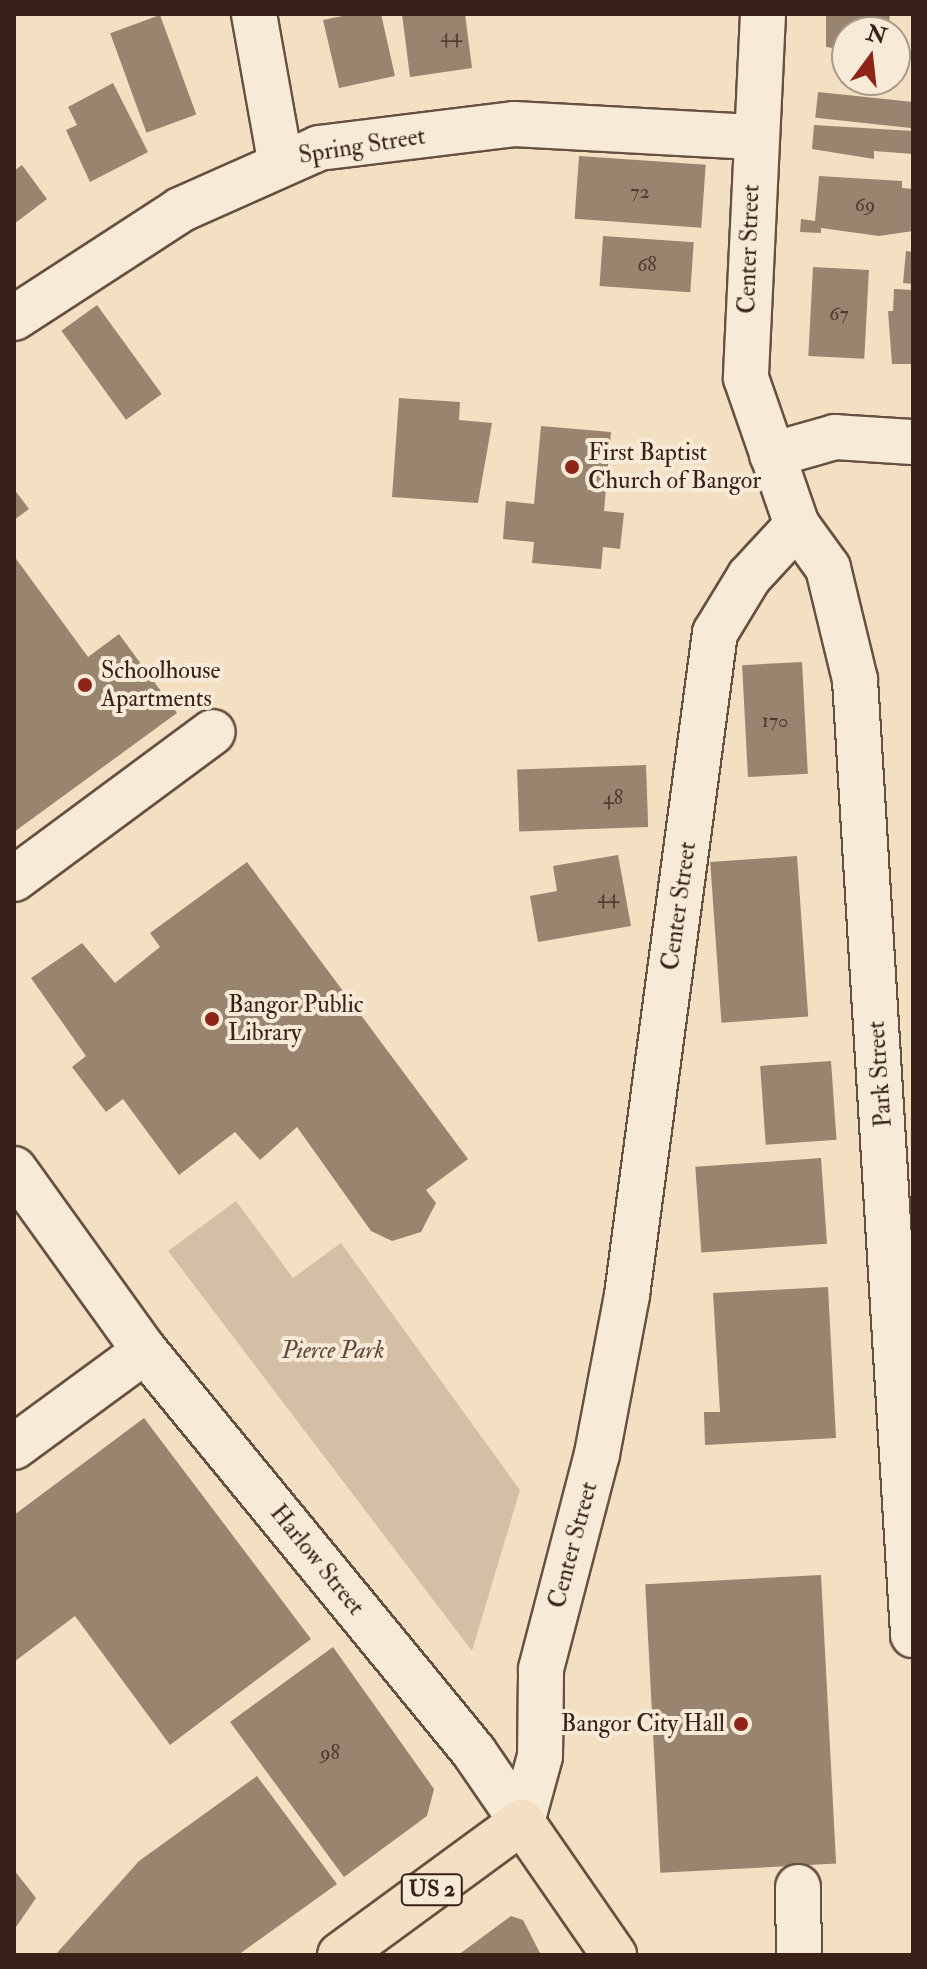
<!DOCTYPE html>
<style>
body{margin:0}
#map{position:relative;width:927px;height:1969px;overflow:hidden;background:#f3dfc2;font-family:"IM FELL Double Pica",serif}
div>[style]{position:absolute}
.green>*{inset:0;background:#d3bfa5}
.building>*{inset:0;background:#998470;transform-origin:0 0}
.roads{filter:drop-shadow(2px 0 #665042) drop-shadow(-2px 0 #665042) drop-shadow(0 2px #665042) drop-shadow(0 -2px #665042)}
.minor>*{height:44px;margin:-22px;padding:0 22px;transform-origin:22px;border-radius:22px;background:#f7ead7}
.major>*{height:44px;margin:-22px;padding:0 22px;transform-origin:22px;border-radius:22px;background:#f3dfc2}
.dots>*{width:22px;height:22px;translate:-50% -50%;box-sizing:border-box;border:4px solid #f7ead7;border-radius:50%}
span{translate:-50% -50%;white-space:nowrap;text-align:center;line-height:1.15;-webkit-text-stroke:8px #f7ead7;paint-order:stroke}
.number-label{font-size:20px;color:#503a2e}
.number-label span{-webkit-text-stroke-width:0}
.shield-label span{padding:2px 6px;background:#f7ead7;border:2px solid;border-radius:6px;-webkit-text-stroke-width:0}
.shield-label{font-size:22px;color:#372118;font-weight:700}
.street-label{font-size:24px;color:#372118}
.poi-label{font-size:24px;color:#372118}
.left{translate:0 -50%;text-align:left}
.right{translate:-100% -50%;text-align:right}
.park-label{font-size:24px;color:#5e483b;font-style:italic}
.frame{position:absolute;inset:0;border:16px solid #372118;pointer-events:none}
.north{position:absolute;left:831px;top:16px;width:80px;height:80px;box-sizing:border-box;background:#f7ead7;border:2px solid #aa9a8b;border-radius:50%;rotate:15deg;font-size:22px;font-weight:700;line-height:32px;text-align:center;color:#372118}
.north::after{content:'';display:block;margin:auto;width:28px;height:36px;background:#8f2418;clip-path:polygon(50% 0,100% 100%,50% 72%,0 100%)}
</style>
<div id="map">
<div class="green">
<div style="clip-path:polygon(236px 1201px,293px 1278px,341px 1243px,520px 1490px,472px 1651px,168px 1251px)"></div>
</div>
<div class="building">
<div style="clip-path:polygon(352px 14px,381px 14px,395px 76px,339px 88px,323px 20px)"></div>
<div style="clip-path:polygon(402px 14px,465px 14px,472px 68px,410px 77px)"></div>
<div style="clip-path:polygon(826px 14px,890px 14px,888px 32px,847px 32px,847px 50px,826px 47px)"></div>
<div style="left:160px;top:15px;width:106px;height:53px;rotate:70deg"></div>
<div style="clip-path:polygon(113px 83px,148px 152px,90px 182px,66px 130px,77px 125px,68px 107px)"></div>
<div style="left:818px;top:92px;width:96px;height:26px;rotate:6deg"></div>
<div style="clip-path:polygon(814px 125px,913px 131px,913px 154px,874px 151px,874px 159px,812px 149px)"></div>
<div style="left:579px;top:156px;width:127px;height:63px;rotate:4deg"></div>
<div style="clip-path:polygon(22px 165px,47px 199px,14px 224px,14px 171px)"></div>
<div style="clip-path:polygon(819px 176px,902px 181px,902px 188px,913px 189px,913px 231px,879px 236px,821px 228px,821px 233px,800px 232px,801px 219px,815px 221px)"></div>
<div style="left:603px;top:236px;width:91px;height:50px;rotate:4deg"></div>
<div style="clip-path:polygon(906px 251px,913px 252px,913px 284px,903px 283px)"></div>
<div style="left:813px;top:267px;width:56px;height:89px;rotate:3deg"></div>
<div style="clip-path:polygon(894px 289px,913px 290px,913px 364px,892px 364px,888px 311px,893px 311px)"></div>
<div style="left:97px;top:305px;width:110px;height:44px;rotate:54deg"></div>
<div style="clip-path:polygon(399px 398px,460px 402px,459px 420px,492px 423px,478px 503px,392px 497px)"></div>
<div style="clip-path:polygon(541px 426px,611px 432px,604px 511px,624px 513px,620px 549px,603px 547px,601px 569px,532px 563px,534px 542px,503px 539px,506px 501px,534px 504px)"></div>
<div style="clip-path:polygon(14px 489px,29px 509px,14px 520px)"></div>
<div style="clip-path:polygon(14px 556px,88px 657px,119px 634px,177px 713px,14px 832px)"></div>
<div style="left:802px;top:662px;width:112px;height:60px;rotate:87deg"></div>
<div style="left:646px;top:765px;width:62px;height:129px;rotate:88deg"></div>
<div style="clip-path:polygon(618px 855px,631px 926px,538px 942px,530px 896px,557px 891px,553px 866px)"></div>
<div style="left:797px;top:856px;width:161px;height:87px;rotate:86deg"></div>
<div style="clip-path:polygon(247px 862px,468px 1159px,426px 1190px,436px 1203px,421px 1232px,392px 1241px,371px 1231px,297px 1127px,260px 1160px,235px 1132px,179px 1175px,123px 1099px,106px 1112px,72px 1067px,86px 1056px,31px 978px,82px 943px,115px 983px,160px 947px,150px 933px)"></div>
<div style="left:831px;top:1061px;width:79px;height:71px;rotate:86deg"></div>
<div style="left:821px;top:1158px;width:86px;height:126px;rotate:86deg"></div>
<div style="clip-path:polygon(828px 1287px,836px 1438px,705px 1445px,704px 1412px,720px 1412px,713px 1293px)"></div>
<div style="clip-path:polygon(144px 1418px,311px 1639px,170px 1745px,75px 1616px,14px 1662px,14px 1515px)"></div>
<div style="left:821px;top:1575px;width:289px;height:176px;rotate:87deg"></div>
<div style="clip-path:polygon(333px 1647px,434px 1789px,427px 1816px,344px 1877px,230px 1722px)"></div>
<div style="clip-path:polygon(257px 1776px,337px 1884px,238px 1955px,56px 1954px,139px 1861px)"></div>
<div style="clip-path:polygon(14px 1870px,36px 1898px,14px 1930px)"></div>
<div style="clip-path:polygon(511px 1916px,523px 1920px,541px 1955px,458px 1955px)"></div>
</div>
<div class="roads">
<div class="minor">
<div style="left:254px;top:14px;width:148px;rotate:79.9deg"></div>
<div style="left:763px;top:14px;width:364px;rotate:92.7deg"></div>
<div style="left:746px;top:378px;width:156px;rotate:70.9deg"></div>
<div style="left:797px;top:525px;width:53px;rotate:54.2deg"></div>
<div style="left:828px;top:568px;width:115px;rotate:76.4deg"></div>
<div style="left:855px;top:680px;width:957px;rotate:86.52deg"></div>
<div style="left:14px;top:318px;width:198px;rotate:-33deg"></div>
<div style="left:180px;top:210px;width:152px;rotate:-24deg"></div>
<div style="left:319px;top:148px;width:196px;rotate:-7deg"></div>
<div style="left:514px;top:124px;width:239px;rotate:3.1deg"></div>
<div style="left:772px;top:455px;width:66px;rotate:-15.9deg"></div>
<div style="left:835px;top:437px;width:78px;rotate:3.7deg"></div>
<div style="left:14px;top:879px;width:247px;rotate:-36.5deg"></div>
<div style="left:14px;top:1169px;width:224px;rotate:54.3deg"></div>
<div style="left:145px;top:1351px;width:519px;rotate:50.63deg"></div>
<div style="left:474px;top:1752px;width:85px;rotate:55.6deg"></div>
<div style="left:14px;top:1447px;width:162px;rotate:-36.2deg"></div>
<div style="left:522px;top:1822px;width:68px;rotate:-74.7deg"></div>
<div style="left:540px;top:1756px;width:87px;rotate:-89.3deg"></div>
<div style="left:541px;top:1669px;width:222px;rotate:-75.4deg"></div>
<div style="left:597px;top:1454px;width:162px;rotate:-79.3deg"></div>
<div style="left:627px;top:1295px;width:668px;rotate:-82.43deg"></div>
<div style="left:715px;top:633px;width:66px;rotate:-58.7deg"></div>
<div style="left:749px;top:577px;width:71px;rotate:-47.3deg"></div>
<div style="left:798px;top:1887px;width:68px;rotate:89.2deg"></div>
</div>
<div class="major">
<div style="left:340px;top:1955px;width:225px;rotate:-36.2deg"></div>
<div style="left:522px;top:1822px;width:162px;rotate:55.3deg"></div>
</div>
</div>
<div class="dots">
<div style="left:572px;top:467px;background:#8f2418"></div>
<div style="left:85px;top:685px;background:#8f2418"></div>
<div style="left:212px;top:1019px;background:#8f2418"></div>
<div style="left:741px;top:1724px;background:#8f2418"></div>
</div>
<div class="number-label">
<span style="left:451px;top:35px">44</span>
<span style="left:640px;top:191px">72</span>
<span style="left:865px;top:204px">69</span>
<span style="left:647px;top:264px">68</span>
<span style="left:839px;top:313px">67</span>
<span style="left:775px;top:720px">170</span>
<span style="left:613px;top:797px">48</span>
<span style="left:608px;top:896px">44</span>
<span style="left:330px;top:1752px">98</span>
</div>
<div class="shield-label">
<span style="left:432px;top:1890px">US 2</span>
</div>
<div class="street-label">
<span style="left:362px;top:146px;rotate:-9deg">Spring Street</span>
<span style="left:749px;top:249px;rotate:-88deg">Center Street</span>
<span style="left:679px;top:906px;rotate:-82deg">Center Street</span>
<span style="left:880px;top:1074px;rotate:-94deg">Park Street</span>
<span style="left:573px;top:1545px;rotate:-75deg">Center Street</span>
<span style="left:317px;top:1560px;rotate:51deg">Harlow Street</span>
</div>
<div class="poi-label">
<span class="left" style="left:588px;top:467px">First Baptist<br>Church of Bangor</span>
<span class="left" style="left:101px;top:685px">Schoolhouse<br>Apartments</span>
<span class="left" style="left:228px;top:1019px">Bangor Public<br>Library</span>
<span class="right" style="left:725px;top:1724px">Bangor City Hall</span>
</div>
<div class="park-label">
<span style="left:333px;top:1351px">Pierce Park</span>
</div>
<div class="frame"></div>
<div class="north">N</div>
</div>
